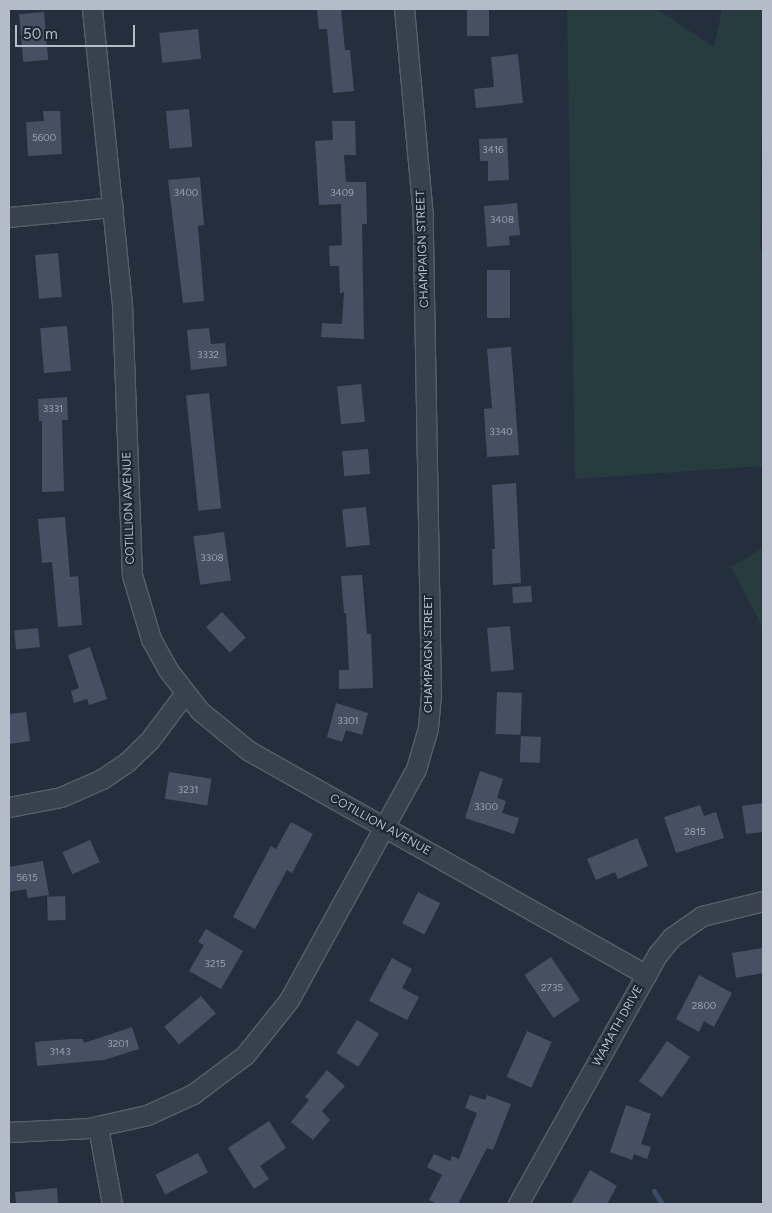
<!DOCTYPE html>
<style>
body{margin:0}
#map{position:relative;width:772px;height:1213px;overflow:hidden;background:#242f3e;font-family:Figtree,sans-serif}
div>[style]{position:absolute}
.green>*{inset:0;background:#263c3f}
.stream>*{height:5px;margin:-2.5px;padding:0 2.5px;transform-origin:2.5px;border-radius:2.5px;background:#394c67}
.building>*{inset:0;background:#455162;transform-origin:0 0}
.roads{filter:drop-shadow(1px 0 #565f6c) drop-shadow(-1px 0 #565f6c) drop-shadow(0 1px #565f6c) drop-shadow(0 -1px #565f6c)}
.minor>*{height:19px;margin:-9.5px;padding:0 9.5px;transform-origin:9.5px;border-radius:9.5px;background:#38414e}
span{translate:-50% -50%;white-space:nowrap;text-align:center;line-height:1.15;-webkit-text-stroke:4px #1d2633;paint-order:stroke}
.number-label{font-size:10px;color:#98a1af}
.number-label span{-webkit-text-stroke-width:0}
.street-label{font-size:12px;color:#b4bcc9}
.frame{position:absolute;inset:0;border:10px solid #b4bcc9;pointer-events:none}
.scale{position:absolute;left:15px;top:25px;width:120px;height:22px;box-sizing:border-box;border:2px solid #b4bcc9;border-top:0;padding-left:6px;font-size:15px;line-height:18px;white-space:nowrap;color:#b4bcc9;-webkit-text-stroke:4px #1d2633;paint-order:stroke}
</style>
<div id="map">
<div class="green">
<div style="clip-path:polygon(567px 9px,656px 9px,714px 47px,722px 9px,763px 9px,760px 248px,763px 256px,763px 466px,575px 479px)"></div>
<div style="clip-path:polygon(763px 548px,763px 628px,731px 567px)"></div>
</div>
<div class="stream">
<div style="left:654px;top:1191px;width:15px;rotate:58deg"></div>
</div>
<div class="building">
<div style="clip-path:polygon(317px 9px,341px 9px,345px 50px,350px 50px,354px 91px,333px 93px,327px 29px,319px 29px)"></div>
<div style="left:467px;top:9px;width:22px;height:27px"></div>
<div style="left:44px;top:12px;width:48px;height:25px;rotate:85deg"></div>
<div style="left:198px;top:29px;width:30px;height:39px;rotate:84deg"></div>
<div style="clip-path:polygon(518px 54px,523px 103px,476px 108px,474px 89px,494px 87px,491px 57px)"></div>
<div style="left:189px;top:109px;width:38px;height:23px;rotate:85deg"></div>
<div style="clip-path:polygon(43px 111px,60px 111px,62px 154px,28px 156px,26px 122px,44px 121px)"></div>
<div style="clip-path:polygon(332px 121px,355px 121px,356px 155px,344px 155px,346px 182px,366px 182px,367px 224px,362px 224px,364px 339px,321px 337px,322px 323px,342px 324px,344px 292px,340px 293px,339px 266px,330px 266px,329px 246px,342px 245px,341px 204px,319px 205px,316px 156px,315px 141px,333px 140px)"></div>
<div style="clip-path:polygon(507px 138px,509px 180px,488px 181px,488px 161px,480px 161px,479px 139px)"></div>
<div style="clip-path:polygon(200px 177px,204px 225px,198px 226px,204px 301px,183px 303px,168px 180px)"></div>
<div style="clip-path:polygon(517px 203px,520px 235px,509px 236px,510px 245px,487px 247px,484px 206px)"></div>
<div style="left:58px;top:253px;width:44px;height:23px;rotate:85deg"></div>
<div style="left:487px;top:270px;width:23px;height:48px"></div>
<div style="left:67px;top:326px;width:45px;height:27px;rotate:85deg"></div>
<div style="clip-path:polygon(209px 328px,211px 344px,225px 343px,227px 366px,191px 370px,187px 330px)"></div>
<div style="clip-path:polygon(511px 347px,519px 455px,487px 457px,484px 409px,492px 408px,487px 349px)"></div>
<div style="left:361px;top:384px;width:38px;height:24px;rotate:84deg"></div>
<div style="left:209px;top:393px;width:116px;height:23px;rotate:84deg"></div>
<div style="clip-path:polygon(67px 397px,68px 420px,62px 420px,64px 491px,42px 492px,42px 421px,39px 421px,38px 399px)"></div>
<div style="left:368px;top:449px;width:25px;height:26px;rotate:85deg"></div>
<div style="clip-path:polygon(516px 483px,521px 583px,493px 585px,492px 549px,495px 549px,492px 485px)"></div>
<div style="left:366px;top:507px;width:38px;height:24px;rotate:84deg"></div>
<div style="clip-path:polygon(65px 517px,70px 577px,78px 576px,82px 625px,58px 627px,52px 562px,42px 563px,38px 519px)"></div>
<div style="left:224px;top:532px;width:49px;height:31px;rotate:82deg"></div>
<div style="clip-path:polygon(362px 575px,367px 634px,371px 634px,373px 688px,339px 689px,339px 670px,349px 670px,346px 613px,344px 613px,341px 576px)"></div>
<div style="left:531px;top:586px;width:16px;height:19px;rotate:86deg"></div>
<div style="left:222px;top:612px;width:35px;height:22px;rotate:47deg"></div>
<div style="left:510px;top:626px;width:44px;height:23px;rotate:85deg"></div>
<div style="left:38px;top:628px;width:19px;height:24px;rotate:84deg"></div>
<div style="clip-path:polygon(90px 647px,107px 699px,89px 705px,87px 699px,74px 703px,71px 691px,79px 688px,68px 655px)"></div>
<div style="left:497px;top:692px;width:25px;height:42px;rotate:2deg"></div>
<div style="clip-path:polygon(336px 703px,368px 713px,362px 735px,346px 730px,342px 742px,327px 737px)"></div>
<div style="clip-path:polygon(26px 712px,30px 741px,9px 744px,9px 714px)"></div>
<div style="left:521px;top:736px;width:20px;height:26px;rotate:3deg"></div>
<div style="clip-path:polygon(480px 771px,503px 779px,497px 798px,506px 801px,502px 813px,519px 818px,514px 834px,465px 818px)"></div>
<div style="left:169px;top:772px;width:43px;height:27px;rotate:9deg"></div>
<div style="clip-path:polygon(763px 803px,763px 832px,746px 834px,742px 806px)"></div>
<div style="clip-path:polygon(700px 805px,704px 816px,716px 812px,724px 838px,676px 853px,664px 817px)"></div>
<div style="clip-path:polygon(291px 822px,313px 834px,292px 873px,287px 870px,255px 929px,233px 917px,271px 846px,276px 849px)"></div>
<div style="clip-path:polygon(637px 838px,648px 866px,618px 879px,615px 872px,596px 880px,587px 859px)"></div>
<div style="left:90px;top:840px;width:24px;height:30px;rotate:66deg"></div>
<div style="clip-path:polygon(43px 861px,49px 895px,28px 898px,26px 889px,9px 892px,9px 867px)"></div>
<div style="left:418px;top:892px;width:25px;height:35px;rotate:27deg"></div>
<div style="left:65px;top:896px;width:24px;height:18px;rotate:88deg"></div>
<div style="clip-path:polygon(206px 929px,243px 951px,221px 989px,189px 971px,204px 945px,198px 942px)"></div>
<div style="clip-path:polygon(763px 948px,763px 973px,736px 978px,732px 953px)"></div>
<div style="left:551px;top:957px;width:52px;height:32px;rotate:56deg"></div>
<div style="clip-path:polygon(392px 958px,412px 969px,402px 988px,419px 997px,407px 1020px,369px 1001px)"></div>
<div style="clip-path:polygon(699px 975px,732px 993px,714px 1027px,704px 1021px,699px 1032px,676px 1019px)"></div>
<div style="left:201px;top:996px;width:23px;height:48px;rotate:50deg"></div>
<div style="left:357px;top:1020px;width:26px;height:39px;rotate:32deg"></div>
<div style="clip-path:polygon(132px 1027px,139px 1049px,104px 1060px,37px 1066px,35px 1042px,71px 1039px,83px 1039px,84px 1043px)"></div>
<div style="left:527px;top:1031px;width:27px;height:50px;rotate:24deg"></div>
<div style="left:667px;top:1041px;width:28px;height:49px;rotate:35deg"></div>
<div style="clip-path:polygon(327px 1070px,345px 1086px,322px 1111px,330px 1120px,313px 1140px,291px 1122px,309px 1100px,305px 1097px)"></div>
<div style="clip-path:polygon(470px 1095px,485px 1100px,487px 1095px,511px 1104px,493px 1150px,487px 1148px,458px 1204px,437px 1204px,429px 1200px,442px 1175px,427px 1167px,434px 1154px,450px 1161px,452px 1156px,459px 1159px,477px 1113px,465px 1108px)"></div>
<div style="clip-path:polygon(626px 1105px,651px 1114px,641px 1144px,651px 1147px,647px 1159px,634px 1154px,632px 1160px,610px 1152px)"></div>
<div style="clip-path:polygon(269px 1121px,286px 1148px,260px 1166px,269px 1179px,254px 1189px,228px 1148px)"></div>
<div style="left:198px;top:1153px;width:22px;height:48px;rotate:63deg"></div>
<div style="clip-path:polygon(590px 1170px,617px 1186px,607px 1204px,571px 1204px)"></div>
<div style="clip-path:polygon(57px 1188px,58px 1204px,16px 1204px,15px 1192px)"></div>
</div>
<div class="roads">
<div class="minor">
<div style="left:92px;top:9px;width:297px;rotate:84.2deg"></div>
<div style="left:122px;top:304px;width:271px;rotate:87.9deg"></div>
<div style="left:132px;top:575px;width:67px;rotate:73.5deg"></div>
<div style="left:151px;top:639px;width:35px;rotate:61deg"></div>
<div style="left:168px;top:670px;width:52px;rotate:52deg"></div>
<div style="left:200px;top:711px;width:63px;rotate:39.2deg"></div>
<div style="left:249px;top:751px;width:456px;rotate:29.4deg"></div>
<div style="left:9px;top:217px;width:104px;rotate:-5.5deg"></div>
<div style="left:9px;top:807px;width:53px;rotate:-10.9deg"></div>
<div style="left:61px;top:797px;width:45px;rotate:-23.7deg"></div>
<div style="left:102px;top:779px;width:30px;rotate:-34deg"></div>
<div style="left:127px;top:762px;width:30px;rotate:-44deg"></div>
<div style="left:149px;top:741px;width:60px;rotate:-53.1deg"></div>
<div style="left:98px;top:1127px;width:78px;rotate:79.7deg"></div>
<div style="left:9px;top:1132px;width:80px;rotate:-2.9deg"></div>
<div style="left:89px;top:1128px;width:59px;rotate:-12.6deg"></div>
<div style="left:147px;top:1115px;width:51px;rotate:-24.5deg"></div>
<div style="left:193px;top:1094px;width:65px;rotate:-36.9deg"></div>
<div style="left:245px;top:1055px;width:70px;rotate:-51.3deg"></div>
<div style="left:289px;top:1000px;width:264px;rotate:-61.2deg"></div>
<div style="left:416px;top:769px;width:43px;rotate:-73.7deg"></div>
<div style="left:428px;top:728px;width:33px;rotate:-85deg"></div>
<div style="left:431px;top:695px;width:478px;rotate:-91deg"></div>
<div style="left:423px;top:217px;width:209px;rotate:-95.2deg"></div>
<div style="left:518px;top:1204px;width:287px;rotate:-60.8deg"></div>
<div style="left:658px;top:954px;width:22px;rotate:-51deg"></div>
<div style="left:672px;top:937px;width:37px;rotate:-35deg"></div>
<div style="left:702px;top:916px;width:63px;rotate:-13.8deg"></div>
</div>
</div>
<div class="number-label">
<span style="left:44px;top:138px">5600</span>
<span style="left:493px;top:150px">3416</span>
<span style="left:186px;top:193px">3400</span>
<span style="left:342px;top:193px">3409</span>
<span style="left:502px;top:220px">3408</span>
<span style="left:208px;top:355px">3332</span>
<span style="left:53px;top:409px">3331</span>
<span style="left:501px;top:432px">3340</span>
<span style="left:212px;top:558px">3308</span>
<span style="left:348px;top:721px">3301</span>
<span style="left:188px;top:790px">3231</span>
<span style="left:486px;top:807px">3300</span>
<span style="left:695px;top:832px">2815</span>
<span style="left:27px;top:878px">5615</span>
<span style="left:215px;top:964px">3215</span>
<span style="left:552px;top:988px">2735</span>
<span style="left:704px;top:1006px">2800</span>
<span style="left:118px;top:1044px">3201</span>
<span style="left:60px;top:1052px">3143</span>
</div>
<div class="street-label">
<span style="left:423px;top:249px;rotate:-92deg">CHAMPAIGN STREET</span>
<span style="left:129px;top:508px;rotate:-92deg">COTILLION AVENUE</span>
<span style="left:429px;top:654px;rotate:-90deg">CHAMPAIGN STREET</span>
<span style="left:380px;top:825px;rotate:29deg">COTILLION AVENUE</span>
<span style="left:618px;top:1026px;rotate:-61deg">WAMATH DRIVE</span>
</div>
<div class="frame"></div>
<div class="scale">50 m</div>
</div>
